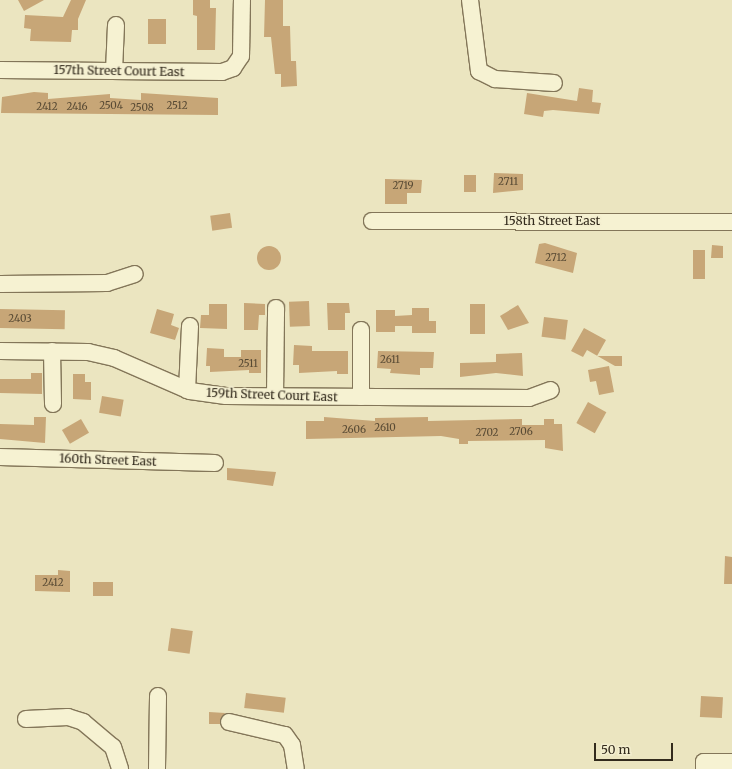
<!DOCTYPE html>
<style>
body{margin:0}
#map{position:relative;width:732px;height:769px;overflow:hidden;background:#ebe5c0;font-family:Merriweather,serif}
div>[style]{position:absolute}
.building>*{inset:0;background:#c7a677;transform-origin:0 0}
.round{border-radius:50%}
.roads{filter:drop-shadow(1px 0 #837659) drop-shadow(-1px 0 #837659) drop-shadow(0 1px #837659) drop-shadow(0 -1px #837659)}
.minor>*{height:16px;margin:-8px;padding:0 8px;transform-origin:8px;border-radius:8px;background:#f6f2d2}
span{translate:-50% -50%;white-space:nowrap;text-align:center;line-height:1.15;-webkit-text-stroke:3px #f3eecf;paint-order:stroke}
.number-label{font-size:10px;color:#584a34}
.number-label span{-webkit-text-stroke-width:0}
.street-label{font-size:12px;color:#332b1d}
.scale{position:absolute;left:594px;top:743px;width:79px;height:18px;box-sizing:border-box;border:2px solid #332b1d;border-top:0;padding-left:5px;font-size:12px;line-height:14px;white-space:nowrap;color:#332b1d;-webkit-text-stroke:3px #f3eecf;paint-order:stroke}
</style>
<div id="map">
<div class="building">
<div style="clip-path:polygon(18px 0,44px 0,24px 11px)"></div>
<div style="clip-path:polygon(71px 0,86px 0,78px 19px,78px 30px,72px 30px,71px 42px,30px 41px,31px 29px,24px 28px,25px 15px,63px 17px)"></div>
<div style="clip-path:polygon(193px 0,210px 0,210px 8px,216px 8px,215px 50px,197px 50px,197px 16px,193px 15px)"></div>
<div style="clip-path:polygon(265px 0,283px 0,283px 26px,290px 26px,291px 61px,296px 61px,297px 86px,281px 87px,281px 74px,275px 74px,271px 37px,264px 37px)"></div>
<div style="left:148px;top:19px;width:18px;height:25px"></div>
<div style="clip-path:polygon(579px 88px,593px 90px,592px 102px,601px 103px,599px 114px,553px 110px,544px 111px,543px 117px,524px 114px,527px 93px,577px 101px)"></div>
<div style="clip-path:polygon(34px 92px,48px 93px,48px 99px,110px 94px,110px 98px,141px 100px,141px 93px,218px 98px,218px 115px,1px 113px,2px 97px)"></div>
<div style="clip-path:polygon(494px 173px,523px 174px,523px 190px,493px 193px)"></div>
<div style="left:464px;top:175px;width:12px;height:17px"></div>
<div style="clip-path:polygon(385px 179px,422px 180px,421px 193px,407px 193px,407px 204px,385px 204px)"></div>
<div style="left:230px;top:213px;width:15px;height:20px;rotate:82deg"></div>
<div style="clip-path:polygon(545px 243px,577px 253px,573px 273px,535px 263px,539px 244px)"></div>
<div style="clip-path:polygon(712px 245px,723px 246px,723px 258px,711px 258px)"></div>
<div class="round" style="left:257px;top:246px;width:24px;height:24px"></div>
<div style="left:693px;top:250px;width:12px;height:29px"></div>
<div style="left:309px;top:301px;width:25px;height:20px;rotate:88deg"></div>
<div style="clip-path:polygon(244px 303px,265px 304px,265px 315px,259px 315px,258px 330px,244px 330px)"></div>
<div style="clip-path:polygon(327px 303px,349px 303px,350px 313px,345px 313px,345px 330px,328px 330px)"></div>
<div style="clip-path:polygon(209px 304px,227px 304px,227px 329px,200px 328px,201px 315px,209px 315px)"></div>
<div style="left:470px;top:304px;width:15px;height:30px"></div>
<div style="clip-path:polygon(518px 305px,529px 323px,508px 330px,500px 316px)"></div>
<div style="clip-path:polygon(412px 308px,429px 308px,429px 321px,436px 321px,436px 333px,412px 333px,412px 326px,395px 326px,395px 332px,376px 332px,376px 310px,395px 310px,395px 316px,412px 315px)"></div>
<div style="left:0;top:309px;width:65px;height:19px;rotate:1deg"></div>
<div style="clip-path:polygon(157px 309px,174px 314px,171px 325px,179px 328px,175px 340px,150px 333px)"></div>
<div style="left:544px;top:317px;width:24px;height:20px;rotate:7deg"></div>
<div style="clip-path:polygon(584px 328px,606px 340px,597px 356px,622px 356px,622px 366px,615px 366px,587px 350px,583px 357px,571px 351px)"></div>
<div style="clip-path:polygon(294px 345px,312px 346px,312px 351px,348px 351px,348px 374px,337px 374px,337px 371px,299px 373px,299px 365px,293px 365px)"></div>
<div style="clip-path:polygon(207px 348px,224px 349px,224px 357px,241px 357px,241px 350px,261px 350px,261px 373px,249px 373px,249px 370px,210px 372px,210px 366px,206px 366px)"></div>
<div style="clip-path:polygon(378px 351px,434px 352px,433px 368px,420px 368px,420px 375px,390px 373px,391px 369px,377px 368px)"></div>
<div style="clip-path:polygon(522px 353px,523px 376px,496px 373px,460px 377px,460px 363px,496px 362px,496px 354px)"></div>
<div style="clip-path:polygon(609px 366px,614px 392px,599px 395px,596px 381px,590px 382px,588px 370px)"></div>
<div style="clip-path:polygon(31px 373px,42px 373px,42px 394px,0 393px,0 379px,31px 379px)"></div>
<div style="clip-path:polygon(73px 374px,85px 374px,85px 382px,91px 382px,91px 400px,73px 399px)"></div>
<div style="left:102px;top:396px;width:22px;height:17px;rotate:10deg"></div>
<div style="left:588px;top:402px;width:21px;height:24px;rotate:29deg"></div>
<div style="clip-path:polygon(34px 417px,46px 417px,45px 443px,0 439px,0 424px,34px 425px)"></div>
<div style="clip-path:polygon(324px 417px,375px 421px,375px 418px,428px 417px,428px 421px,522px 419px,522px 425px,544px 425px,544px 419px,554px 419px,554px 424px,562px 424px,563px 451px,545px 448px,545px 440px,468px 441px,468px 444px,459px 444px,459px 439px,441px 436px,306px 439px,306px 421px,324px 421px)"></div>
<div style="left:81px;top:419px;width:16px;height:22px;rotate:60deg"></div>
<div style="clip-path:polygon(227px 468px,276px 472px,273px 486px,227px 480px)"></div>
<div style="clip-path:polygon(725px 556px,732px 557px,732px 584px,724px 584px)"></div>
<div style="clip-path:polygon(58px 570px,70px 571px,70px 592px,35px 591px,35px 575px,58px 575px)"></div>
<div style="left:113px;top:582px;width:14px;height:20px;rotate:90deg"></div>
<div style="left:171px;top:628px;width:22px;height:23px;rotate:8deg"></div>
<div style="left:246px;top:693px;width:40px;height:15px;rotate:7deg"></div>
<div style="left:701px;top:696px;width:22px;height:21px;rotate:3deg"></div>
<div style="clip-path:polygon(209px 712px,225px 713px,220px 724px,209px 724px)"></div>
</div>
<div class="roads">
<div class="minor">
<div style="left:470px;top:0;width:72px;rotate:82.8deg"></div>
<div style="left:479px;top:71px;width:18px;rotate:27deg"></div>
<div style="left:495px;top:79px;width:59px;rotate:3.9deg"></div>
<div style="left:0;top:70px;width:222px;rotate:0.5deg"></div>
<div style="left:222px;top:72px;width:12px;rotate:-20deg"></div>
<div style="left:233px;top:68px;width:14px;rotate:-56deg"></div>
<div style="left:241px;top:56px;width:56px;rotate:-89deg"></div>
<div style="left:114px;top:71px;width:46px;rotate:-87.5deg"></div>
<div style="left:372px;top:221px;width:360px;rotate:0.2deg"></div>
<div style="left:0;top:284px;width:107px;rotate:-0.5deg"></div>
<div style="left:107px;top:283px;width:29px;rotate:-18deg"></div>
<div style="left:361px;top:330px;width:67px;rotate:90deg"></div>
<div style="left:0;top:351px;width:88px;rotate:0.7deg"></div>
<div style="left:88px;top:352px;width:27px;rotate:13deg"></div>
<div style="left:114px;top:358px;width:83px;rotate:23.5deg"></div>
<div style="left:190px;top:391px;width:36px;rotate:8deg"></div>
<div style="left:226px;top:396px;width:303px;rotate:0.4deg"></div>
<div style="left:529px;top:398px;width:23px;rotate:-20deg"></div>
<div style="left:52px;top:351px;width:53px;rotate:88.9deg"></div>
<div style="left:187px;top:390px;width:64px;rotate:-87.3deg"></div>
<div style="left:275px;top:396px;width:88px;rotate:-89.3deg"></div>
<div style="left:0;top:457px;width:215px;rotate:1.6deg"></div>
<div style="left:26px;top:719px;width:42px;rotate:-2.7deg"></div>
<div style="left:68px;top:717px;width:16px;rotate:18deg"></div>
<div style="left:83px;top:722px;width:39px;rotate:40deg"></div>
<div style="left:113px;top:747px;width:23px;rotate:72deg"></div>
<div style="left:229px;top:722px;width:57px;rotate:13.1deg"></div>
<div style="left:285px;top:735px;width:12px;rotate:55deg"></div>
<div style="left:292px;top:745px;width:24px;rotate:81deg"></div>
<div style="left:157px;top:769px;width:73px;rotate:-89.2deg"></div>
<div style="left:704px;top:769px;width:7px;rotate:-90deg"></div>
<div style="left:704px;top:762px;width:28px"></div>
</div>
</div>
<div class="number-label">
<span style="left:111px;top:106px">2504</span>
<span style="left:177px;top:106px">2512</span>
<span style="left:47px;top:107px">2412</span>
<span style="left:77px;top:107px">2416</span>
<span style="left:142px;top:108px">2508</span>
<span style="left:508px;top:182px">2711</span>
<span style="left:403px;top:186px">2719</span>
<span style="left:556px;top:258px">2712</span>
<span style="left:20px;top:319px">2403</span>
<span style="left:390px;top:360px">2611</span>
<span style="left:248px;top:364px">2511</span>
<span style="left:385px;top:428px">2610</span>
<span style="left:354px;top:430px">2606</span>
<span style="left:521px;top:432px">2706</span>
<span style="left:487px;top:433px">2702</span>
<span style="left:53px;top:583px">2412</span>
</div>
<div class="street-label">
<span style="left:119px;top:71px;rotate:1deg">157th Street Court East</span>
<span style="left:552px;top:221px">158th Street East</span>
<span style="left:272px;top:395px;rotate:2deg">159th Street Court East</span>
<span style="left:108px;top:460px;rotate:2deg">160th Street East</span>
</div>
<div class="scale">50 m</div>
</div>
